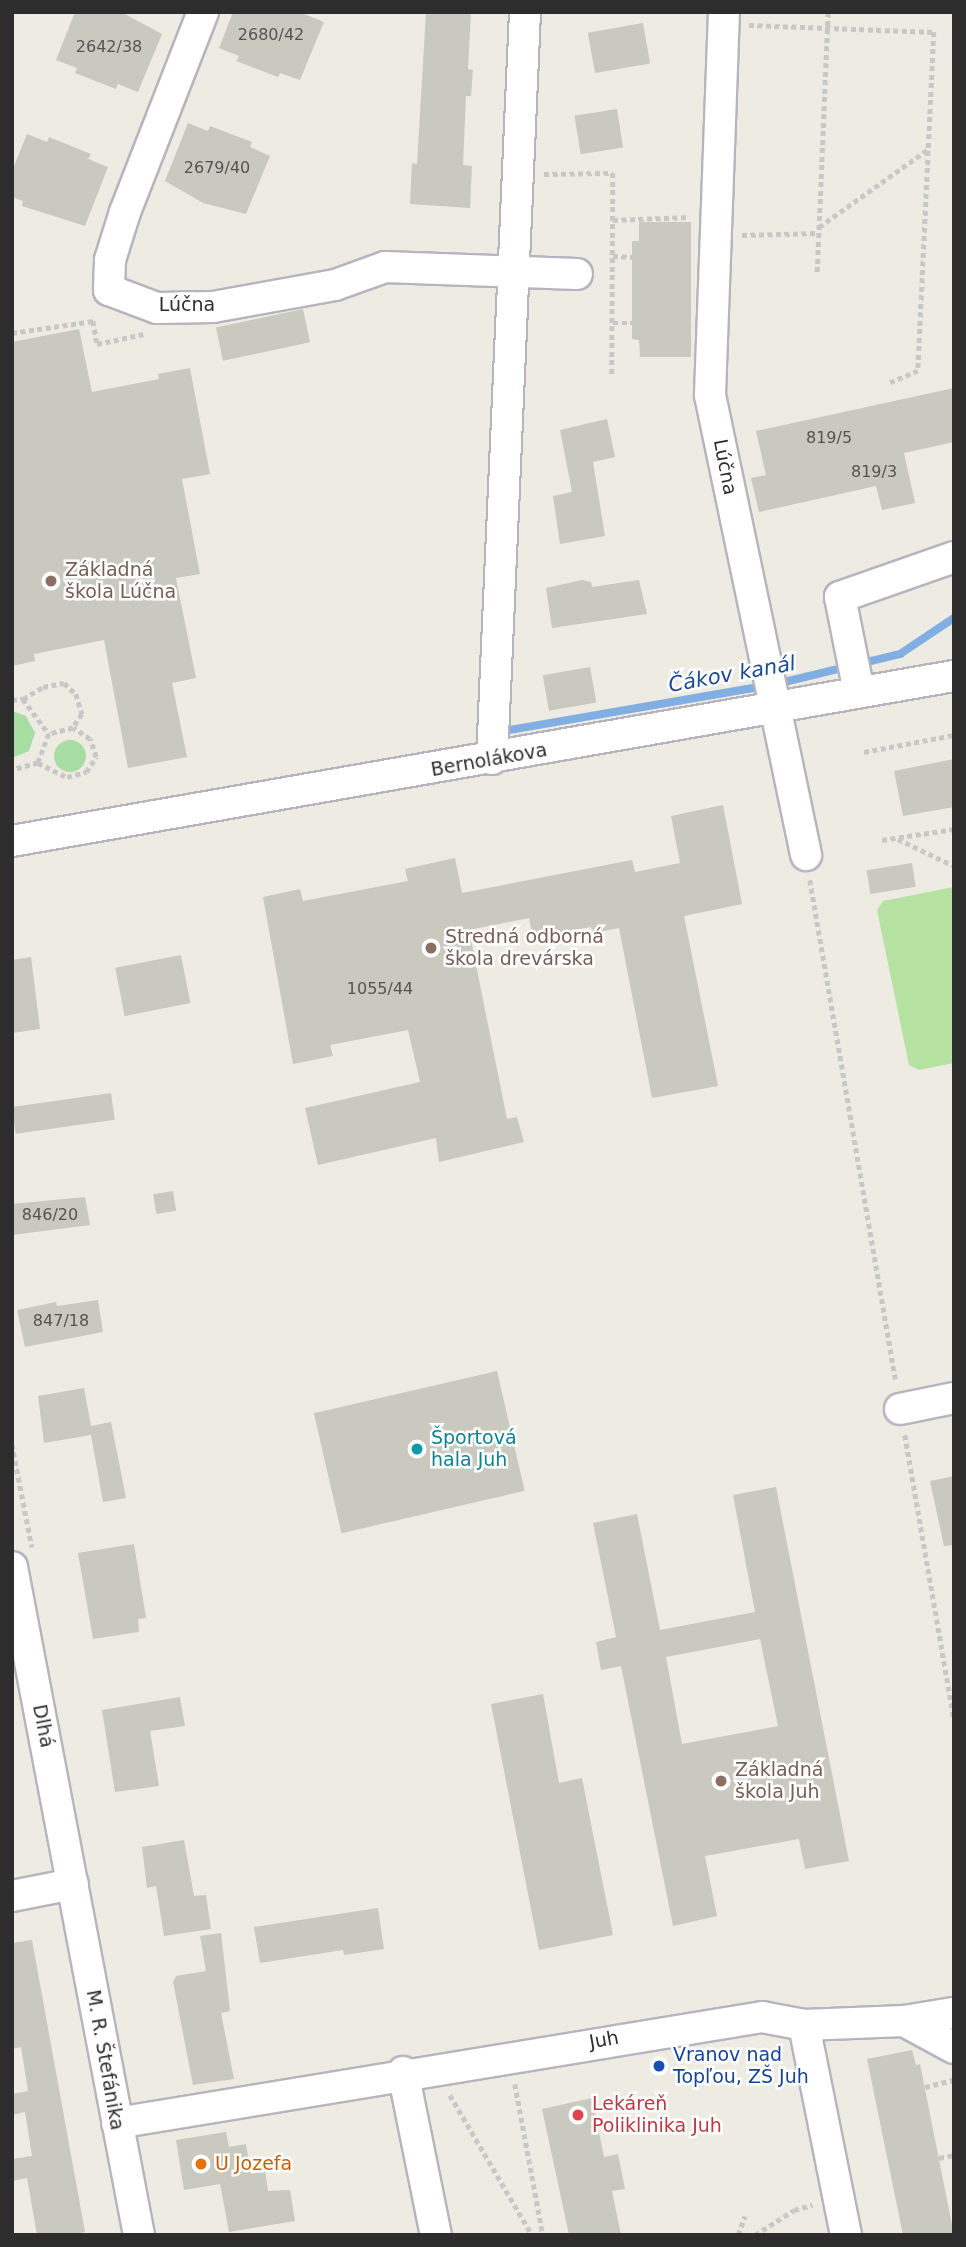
<!DOCTYPE html>
<meta charset="utf-8">
<style>
body{margin:0}
#map{position:relative;width:966px;height:2247px;overflow:hidden;background:#edebe2;font-family:"DejaVu Sans",sans-serif}
div>[style]{position:absolute}
.green>*{inset:0;background:#a8dda4}
.round{border-radius:50%}
.pitch>*{inset:0;background:#b6e3a1}
.stream>*{height:8px;margin:-4px;padding:0 4px;transform-origin:4px;border-radius:4px;background:#81aee3}
.building>*{inset:0;background:#c9c9c0;transform-origin:0 0}
.path>*{height:4.5px;margin-top:-2.25px;transform-origin:0;background:repeating-linear-gradient(90deg,#c8c8c8 0 5px,transparent 0 8.5px)}
.roads{filter:drop-shadow(2px 0 #b6b5bf) drop-shadow(-2px 0 #b6b5bf) drop-shadow(0 2px #b6b5bf) drop-shadow(0 -2px #b6b5bf)}
.minor>*{height:30px;margin:-15px;padding:0 15px;transform-origin:15px;border-radius:15px;background:#fff}
.dots>*{width:19px;height:19px;translate:-50% -50%;box-sizing:border-box;border:4px solid #fff;border-radius:50%}
span{translate:-50% -50%;white-space:nowrap;text-align:center;line-height:1.15;-webkit-text-stroke:5px #fff;paint-order:stroke}
.number-label{font-size:16px;color:#545452}
.number-label span{-webkit-text-stroke-width:0}
.street-label{font-size:19px;color:#2d2d2d}
.education-label{font-size:19px;color:#785e54}
.left{translate:0 -50%;text-align:left}
.culture-label{font-size:19px;color:#0d838f}
.transit-label{font-size:19px;color:#164399}
.health-label{font-size:19px;color:#be3a42}
.food-label{font-size:19px;color:#c56008}
.water-label{font-size:21px;color:#1c4a93;font-style:italic}
.frame{position:absolute;inset:0;border:14px solid #2d2d2d;pointer-events:none}
</style>
<div id="map">
<div class="green">
<div style="clip-path:polygon(12px 711px,26px 716px,35px 733px,29px 751px,12px 758px)"></div>
<div class="round" style="left:54px;top:740px;width:32px;height:32px"></div>
</div>
<div class="pitch">
<div style="clip-path:polygon(954px 887px,954px 1063px,919px 1070px,909px 1065px,877px 910px,883px 901px)"></div>
</div>
<div class="stream">
<div style="left:776px;top:684px;width:128px;rotate:-13.6deg"></div>
<div style="left:900px;top:654px;width:65px;rotate:-33.7deg"></div>
<div style="left:504px;top:731px;width:264px;rotate:-9.8deg"></div>
</div>
<div class="building">
<div style="clip-path:polygon(75px 12px,121px 12px,162px 34px,138px 92px,118px 84px,116px 89px,75px 73px,77px 68px,56px 60px)"></div>
<div style="clip-path:polygon(233px 12px,299px 12px,324px 22px,300px 80px,280px 73px,278px 77px,236px 61px,239px 56px,219px 48px)"></div>
<div style="clip-path:polygon(426px 12px,471px 12px,468px 69px,473px 70px,471px 96px,466px 96px,463px 165px,472px 166px,470px 208px,410px 204px,412px 163px,417px 164px)"></div>
<div style="left:643px;top:23px;width:41px;height:56px;rotate:80deg"></div>
<div style="left:617px;top:109px;width:39px;height:43px;rotate:81deg"></div>
<div style="clip-path:polygon(188px 123px,208px 131px,210px 126px,252px 142px,250px 147px,270px 156px,246px 214px,203px 203px,165px 181px)"></div>
<div style="clip-path:polygon(27px 134px,47px 142px,49px 137px,91px 154px,88px 159px,108px 167px,85px 226px,22px 206px,23px 201px,12px 197px,12px 171px)"></div>
<div style="clip-path:polygon(639px 222px,691px 222px,691px 357px,640px 357px,639px 340px,632px 339px,632px 241px,639px 241px)"></div>
<div style="left:303px;top:309px;width:34px;height:89px;rotate:78deg"></div>
<div style="clip-path:polygon(79px 329px,92px 392px,159px 379px,158px 374px,190px 368px,210px 474px,182px 479px,200px 574px,176px 578px,196px 678px,172px 683px,187px 757px,128px 768px,104px 640px,34px 654px,35px 661px,12px 666px,12px 342px)"></div>
<div style="clip-path:polygon(954px 388px,954px 442px,904px 453px,915px 503px,882px 510px,876px 486px,759px 512px,751px 478px,766px 475px,756px 431px)"></div>
<div style="clip-path:polygon(607px 419px,615px 457px,593px 462px,605px 536px,560px 544px,553px 496px,572px 492px,560px 430px)"></div>
<div style="clip-path:polygon(582px 580px,591px 582px,592px 587px,639px 580px,647px 614px,552px 628px,546px 588px)"></div>
<div style="left:590px;top:667px;width:36px;height:48px;rotate:80deg"></div>
<div style="clip-path:polygon(954px 759px,954px 807px,903px 816px,894px 771px)"></div>
<div style="clip-path:polygon(723px 805px,742px 904px,684px 916px,718px 1086px,652px 1098px,619px 928px,593px 933px,591px 927px,533px 938px,529px 918px,469px 930px,507px 1119px,517px 1117px,524px 1142px,439px 1162px,436px 1138px,318px 1165px,305px 1108px,420px 1082px,408px 1030px,330px 1045px,333px 1056px,293px 1064px,263px 897px,300px 889px,303px 901px,408px 881px,405px 869px,455px 858px,462px 893px,632px 860px,635px 872px,680px 863px,671px 816px)"></div>
<div style="left:912px;top:863px;width:24px;height:46px;rotate:81deg"></div>
<div style="left:181px;top:955px;width:49px;height:67px;rotate:79deg"></div>
<div style="clip-path:polygon(31px 957px,40px 1029px,12px 1033px,12px 960px)"></div>
<div style="left:111px;top:1093px;width:27px;height:100px;rotate:82deg"></div>
<div style="left:173px;top:1191px;width:20px;height:20px;rotate:81deg"></div>
<div style="clip-path:polygon(85px 1197px,90px 1225px,12px 1235px,12px 1204px)"></div>
<div style="clip-path:polygon(98px 1300px,103px 1332px,25px 1347px,17px 1310px,56px 1302px,57px 1306px)"></div>
<div style="left:497px;top:1371px;width:123px;height:188px;rotate:77deg"></div>
<div style="clip-path:polygon(84px 1388px,91px 1426px,111px 1422px,126px 1498px,103px 1502px,91px 1435px,44px 1443px,38px 1396px)"></div>
<div style="clip-path:polygon(954px 1476px,954px 1545px,944px 1546px,930px 1481px)"></div>
<div style="clip-path:polygon(evenodd,776px 1487px,849px 1861px,805px 1869px,799px 1839px,705px 1856px,717px 1916px,673px 1926px,621px 1666px,601px 1670px,596px 1642px,616px 1637px,593px 1523px,637px 1514px,660px 1630px,755px 1612px,733px 1495px,776px 1487px,760px 1639px,778px 1726px,682px 1744px,666px 1657px,760px 1639px)"></div>
<div style="clip-path:polygon(134px 1544px,146px 1618px,138px 1619px,139px 1632px,93px 1639px,78px 1553px)"></div>
<div style="clip-path:polygon(543px 1694px,559px 1783px,582px 1778px,613px 1935px,539px 1950px,491px 1704px)"></div>
<div style="clip-path:polygon(180px 1697px,185px 1726px,150px 1731px,159px 1786px,115px 1792px,102px 1710px)"></div>
<div style="clip-path:polygon(184px 1840px,194px 1896px,206px 1895px,211px 1929px,164px 1936px,156px 1886px,147px 1888px,142px 1847px)"></div>
<div style="clip-path:polygon(378px 1908px,384px 1949px,344px 1955px,343px 1950px,260px 1963px,254px 1927px)"></div>
<div style="clip-path:polygon(221px 1933px,230px 2011px,221px 2013px,234px 2079px,193px 2085px,173px 1982px,176px 1976px,206px 1971px,200px 1936px)"></div>
<div style="clip-path:polygon(32px 1940px,85px 2232px,69px 2235px,37px 2235px,27px 2178px,12px 2181px,12px 2159px,32px 2156px,25px 2112px,12px 2115px,12px 2094px,28px 2091px,21px 2047px,12px 2049px,12px 1943px)"></div>
<div style="clip-path:polygon(912px 2050px,916px 2065px,920px 2064px,954px 2235px,903px 2235px,867px 2059px)"></div>
<div style="clip-path:polygon(592px 2098px,604px 2157px,618px 2154px,625px 2189px,612px 2191px,621px 2235px,569px 2235px,542px 2109px)"></div>
<div style="clip-path:polygon(226px 2132px,229px 2147px,246px 2144px,251px 2174px,265px 2171px,268px 2191px,290px 2190px,295px 2221px,229px 2232px,220px 2184px,184px 2190px,176px 2140px)"></div>
</div>
<div class="path">
<div style="left:749px;top:25px;width:185px;rotate:2.2deg"></div>
<div style="left:934px;top:32px;width:339px;rotate:92.7deg"></div>
<div style="left:918px;top:371px;width:30px;rotate:157deg"></div>
<div style="left:544px;top:174px;width:69px;rotate:-0.8deg"></div>
<div style="left:613px;top:173px;width:203px;rotate:90.3deg"></div>
<div style="left:613px;top:220px;width:76px;rotate:-2.3deg"></div>
<div style="left:819px;top:227px;width:133px;rotate:-35.5deg"></div>
<div style="left:742px;top:235px;width:76px;rotate:-1.5deg"></div>
<div style="left:613px;top:256px;width:19px;rotate:3deg"></div>
<div style="left:817px;top:272px;width:260px;rotate:-87.6deg"></div>
<div style="left:613px;top:323px;width:20px"></div>
<div style="left:12px;top:333px;width:82px;rotate:-8.4deg"></div>
<div style="left:93px;top:321px;width:23px;rotate:80deg"></div>
<div style="left:97px;top:344px;width:48px;rotate:-12deg"></div>
<div style="left:23px;top:699px;width:23px;rotate:-31deg"></div>
<div style="left:43px;top:687px;width:21px;rotate:-11deg"></div>
<div style="left:64px;top:683px;width:16px;rotate:43deg"></div>
<div style="left:76px;top:694px;width:21px;rotate:73deg"></div>
<div style="left:82px;top:714px;width:17px;rotate:123deg"></div>
<div style="left:73px;top:728px;width:25px;rotate:166deg"></div>
<div style="left:12px;top:700px;width:11px;rotate:-5deg"></div>
<div style="left:23px;top:699px;width:44px;rotate:53.4deg"></div>
<div style="left:49px;top:734px;width:31px;rotate:111deg"></div>
<div style="left:38px;top:763px;width:27px;rotate:165deg"></div>
<div style="left:864px;top:752px;width:92px;rotate:-10.7deg"></div>
<div style="left:38px;top:763px;width:32px;rotate:26deg"></div>
<div style="left:67px;top:777px;width:20px;rotate:-15deg"></div>
<div style="left:86px;top:772px;width:18px;rotate:-56deg"></div>
<div style="left:96px;top:757px;width:19px;rotate:-108deg"></div>
<div style="left:90px;top:739px;width:20px;rotate:-147deg"></div>
<div style="left:898px;top:839px;width:62px;rotate:25.7deg"></div>
<div style="left:882px;top:840px;width:73px;rotate:-8.7deg"></div>
<div style="left:810px;top:880px;width:509px;rotate:80.28deg"></div>
<div style="left:905px;top:1435px;width:288px;rotate:80.2deg"></div>
<div style="left:12px;top:1444px;width:105px;rotate:79deg"></div>
<div style="left:515px;top:2084px;width:154px;rotate:79.5deg"></div>
<div style="left:925px;top:2087px;width:30px;rotate:-14deg"></div>
<div style="left:450px;top:2095px;width:162px;rotate:59.6deg"></div>
<div style="left:939px;top:2158px;width:15px;rotate:-11deg"></div>
<div style="left:738px;top:2235px;width:20px;rotate:-70deg"></div>
<div style="left:755px;top:2235px;width:46px;rotate:-32.7deg"></div>
<div style="left:794px;top:2210px;width:19px;rotate:-16deg"></div>
</div>
<div class="roads">
<div class="minor">
<div style="left:203px;top:12px;width:215px;rotate:111.3deg"></div>
<div style="left:125px;top:212px;width:50px;rotate:107.4deg"></div>
<div style="left:110px;top:260px;width:30px;rotate:92deg"></div>
<div style="left:109px;top:290px;width:51px;rotate:20.6deg"></div>
<div style="left:157px;top:308px;width:56px;rotate:-1deg"></div>
<div style="left:213px;top:307px;width:124px;rotate:-10.2deg"></div>
<div style="left:335px;top:285px;width:53px;rotate:-19.8deg"></div>
<div style="left:385px;top:267px;width:192px;rotate:2.1deg"></div>
<div style="left:724px;top:12px;width:383px;rotate:92.1deg"></div>
<div style="left:710px;top:395px;width:470px;rotate:78.2deg"></div>
<div style="left:859px;top:692px;width:97px;rotate:-101.3deg"></div>
<div style="left:840px;top:597px;width:121px;rotate:-19.3deg"></div>
<div style="left:492px;top:759px;width:748px;rotate:-87.47deg"></div>
<div style="left:12px;top:841px;width:956px;rotate:-9.94deg"></div>
<div style="left:900px;top:1409px;width:55px;rotate:-11.5deg"></div>
<div style="left:12px;top:1567px;width:680px;rotate:79.24deg"></div>
<div style="left:12px;top:1896px;width:62px;rotate:-11.1deg"></div>
<div style="left:904px;top:2021px;width:57px;rotate:28.4deg"></div>
<div style="left:804px;top:2025px;width:214px;rotate:78.7deg"></div>
<div style="left:403px;top:2072px;width:166px;rotate:78.6deg"></div>
<div style="left:117px;top:2123px;width:654px;rotate:-9.33deg"></div>
<div style="left:762px;top:2017px;width:43px;rotate:10.8deg"></div>
<div style="left:804px;top:2025px;width:100px;rotate:-2.3deg"></div>
<div style="left:904px;top:2021px;width:51px;rotate:-9.1deg"></div>
</div>
</div>
<div class="dots">
<div style="left:51px;top:581px;background:#8d6e63"></div>
<div style="left:431px;top:948px;background:#8d6e63"></div>
<div style="left:417px;top:1449px;background:#0f9aa8"></div>
<div style="left:721px;top:1781px;background:#8d6e63"></div>
<div style="left:659px;top:2066px;background:#1a4fb4"></div>
<div style="left:578px;top:2115px;background:#e0444e"></div>
<div style="left:201px;top:2164px;background:#e8710a"></div>
</div>
<div class="number-label">
<span style="left:271px;top:35px">2680/42</span>
<span style="left:109px;top:47px">2642/38</span>
<span style="left:217px;top:168px">2679/40</span>
<span style="left:829px;top:438px">819/5</span>
<span style="left:874px;top:472px">819/3</span>
<span style="left:380px;top:989px">1055/44</span>
<span style="left:50px;top:1215px">846/20</span>
<span style="left:61px;top:1321px">847/18</span>
</div>
<div class="street-label">
<span style="left:187px;top:305px">Lúčna</span>
<span style="left:725px;top:467px;rotate:79deg">Lúčna</span>
<span style="left:489px;top:760px;rotate:-10deg">Bernolákova</span>
<span style="left:43px;top:1726px;rotate:79deg">Dlhá</span>
<span style="left:604px;top:2040px;rotate:-10deg">Juh</span>
<span style="left:105px;top:2060px;rotate:80deg">M. R. Štefánika</span>
</div>
<div class="education-label">
<span class="left" style="left:65px;top:581px">Základná<br>škola Lúčna</span>
<span class="left" style="left:445px;top:948px">Stredná odborná<br>škola drevárska</span>
<span class="left" style="left:735px;top:1781px">Základná<br>škola Juh</span>
</div>
<div class="culture-label">
<span class="left" style="left:431px;top:1449px">Športová<br>hala Juh</span>
</div>
<div class="transit-label">
<span class="left" style="left:673px;top:2066px">Vranov nad<br>Topľou, ZŠ Juh</span>
</div>
<div class="health-label">
<span class="left" style="left:592px;top:2115px">Lekáreň<br>Poliklinika Juh</span>
</div>
<div class="food-label">
<span class="left" style="left:215px;top:2164px">U Jozefa</span>
</div>
<div class="water-label">
<span style="left:732px;top:674px;rotate:-10deg">Čákov kanál</span>
</div>
<div class="frame"></div>
</div>
